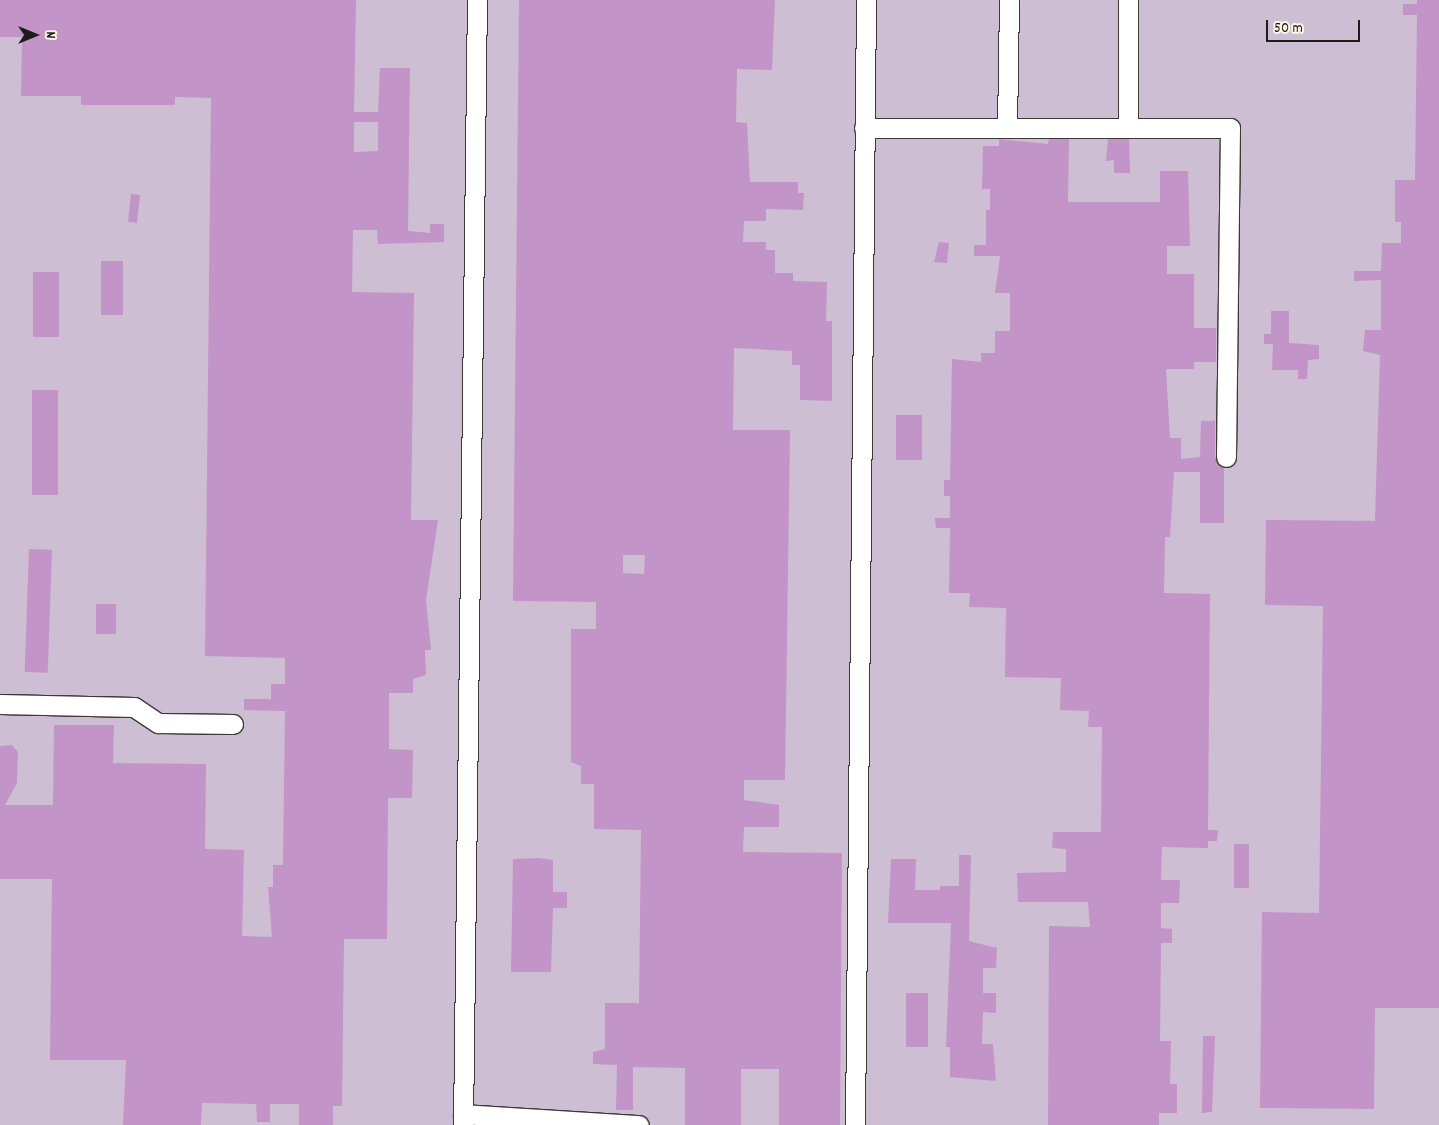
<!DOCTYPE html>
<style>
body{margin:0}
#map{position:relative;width:1439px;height:1125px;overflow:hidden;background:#f5dec3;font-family:Dekko,sans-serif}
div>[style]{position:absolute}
.industrial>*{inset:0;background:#cdbed3;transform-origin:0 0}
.building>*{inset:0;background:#c394c7;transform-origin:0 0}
.roads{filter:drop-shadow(1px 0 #3d3935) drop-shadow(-1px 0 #3d3935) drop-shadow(0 1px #3d3935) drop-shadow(0 -1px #3d3935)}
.minor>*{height:19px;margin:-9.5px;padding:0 9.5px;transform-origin:9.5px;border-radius:9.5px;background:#fff}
span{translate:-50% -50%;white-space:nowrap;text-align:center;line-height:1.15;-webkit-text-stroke:4px #fcf5e5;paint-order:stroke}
.north{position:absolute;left:10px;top:10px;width:50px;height:50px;-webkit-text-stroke:4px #fcf5e5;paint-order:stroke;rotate:90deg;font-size:14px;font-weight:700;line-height:20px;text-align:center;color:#1c1c1c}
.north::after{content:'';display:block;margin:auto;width:18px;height:22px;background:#1c1c1c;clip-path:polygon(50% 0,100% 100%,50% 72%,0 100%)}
.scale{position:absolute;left:1266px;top:20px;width:94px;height:22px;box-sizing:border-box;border:2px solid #1c1c1c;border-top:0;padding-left:6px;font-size:15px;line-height:18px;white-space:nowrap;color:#1c1c1c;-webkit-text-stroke:4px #fcf5e5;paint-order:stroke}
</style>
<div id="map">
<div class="industrial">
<div style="left:0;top:0;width:1439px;height:1125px"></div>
</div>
<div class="building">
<div style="clip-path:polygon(evenodd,0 0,356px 0,354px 112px,378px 112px,380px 68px,410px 68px,408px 231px,430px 233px,430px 224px,444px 224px,444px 242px,378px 244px,377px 230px,353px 230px,352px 292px,414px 293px,411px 520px,438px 520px,426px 600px,431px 650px,425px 650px,426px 675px,413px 679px,413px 693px,389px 693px,389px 749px,413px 750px,412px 798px,388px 798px,387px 939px,344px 939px,342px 1106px,333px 1106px,333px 1125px,299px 1125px,299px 1104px,270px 1104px,270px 1122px,257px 1122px,256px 1104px,202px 1103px,201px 1125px,123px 1125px,126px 1060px,50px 1060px,52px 879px,0 879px,0 746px,12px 745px,18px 752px,17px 783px,5px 805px,53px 805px,54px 725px,114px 725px,113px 763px,206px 764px,205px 849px,244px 850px,242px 936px,272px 937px,268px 887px,273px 887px,273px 865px,283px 865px,285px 711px,244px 710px,244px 699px,271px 699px,271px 684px,285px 684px,285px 658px,205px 656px,211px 98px,175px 97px,175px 105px,81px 105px,81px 96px,21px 96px,22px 37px,0 37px,0 0,354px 122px,378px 122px,378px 151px,354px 152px,354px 122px)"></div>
<div style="clip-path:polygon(evenodd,519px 0,775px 0,772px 70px,737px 69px,736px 122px,747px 123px,750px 182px,798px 182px,798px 193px,804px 193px,803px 210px,766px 209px,766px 221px,744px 221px,743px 242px,766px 242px,766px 250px,775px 250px,775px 273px,793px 273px,793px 281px,827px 282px,826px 321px,832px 321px,832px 401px,800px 400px,800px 365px,792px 365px,792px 351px,734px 348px,733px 430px,790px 430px,785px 780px,744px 780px,744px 800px,779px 805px,779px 827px,744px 827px,743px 852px,842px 853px,840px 1125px,779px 1125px,779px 1069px,741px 1069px,741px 1125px,685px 1125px,685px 1068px,633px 1067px,633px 1110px,616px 1110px,617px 1065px,593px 1064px,593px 1052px,605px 1049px,605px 1003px,639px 1003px,641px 830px,594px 829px,594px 784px,581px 784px,581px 766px,571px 762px,571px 629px,596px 629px,596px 602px,513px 601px,519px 0,623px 555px,645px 555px,644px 574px,623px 573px,623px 555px)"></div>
<div style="clip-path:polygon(1417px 0,1439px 0,1439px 1008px,1375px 1008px,1374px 1109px,1260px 1108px,1262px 912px,1319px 913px,1323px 606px,1265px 605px,1266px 520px,1375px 521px,1380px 355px,1363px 351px,1365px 330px,1381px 330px,1381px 280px,1354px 281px,1354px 271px,1381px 271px,1382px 243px,1401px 243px,1401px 222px,1395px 222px,1395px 180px,1415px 180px,1417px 15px,1403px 15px,1403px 4px,1417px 4px)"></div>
<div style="clip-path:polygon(999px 139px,1048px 144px,1049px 139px,1069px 139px,1068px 202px,1160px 202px,1160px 171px,1188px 171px,1190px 246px,1167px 246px,1167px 274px,1194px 274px,1194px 328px,1216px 328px,1216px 362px,1194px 362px,1194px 369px,1166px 369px,1170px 438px,1181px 438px,1181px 459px,1200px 457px,1201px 421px,1215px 421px,1215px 457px,1224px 468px,1224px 523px,1200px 523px,1200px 472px,1174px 472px,1170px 537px,1165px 537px,1164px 593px,1210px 594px,1208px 830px,1218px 830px,1217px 841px,1208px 841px,1208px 848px,1162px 847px,1161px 880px,1180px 880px,1179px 903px,1161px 903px,1161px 928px,1172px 929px,1172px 943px,1161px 943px,1160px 1041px,1171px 1041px,1170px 1084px,1177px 1084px,1177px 1113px,1159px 1113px,1159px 1125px,1048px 1125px,1049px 926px,1090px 927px,1088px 902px,1018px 902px,1017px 873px,1066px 872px,1066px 849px,1052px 848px,1053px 832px,1101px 832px,1102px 727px,1088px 727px,1089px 711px,1060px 710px,1061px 678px,1005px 677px,1006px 608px,969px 607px,970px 593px,949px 593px,950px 528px,936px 528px,935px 518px,950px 518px,950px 496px,944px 496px,944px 480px,950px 480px,952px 359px,981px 362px,981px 353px,995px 353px,995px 331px,1010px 331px,1010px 293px,995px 293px,1000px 256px,974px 256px,974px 245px,986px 245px,986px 210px,990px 210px,990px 189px,982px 189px,983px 146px,999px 146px)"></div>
<div style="clip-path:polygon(1108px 139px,1129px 139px,1130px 173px,1114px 173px,1114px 160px,1106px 161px)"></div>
<div style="left:131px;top:194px;width:9px;height:28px;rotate:6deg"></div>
<div style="clip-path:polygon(939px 242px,949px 243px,947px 263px,934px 262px)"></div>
<div style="left:123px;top:261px;width:54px;height:22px;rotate:90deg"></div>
<div style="left:33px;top:272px;width:26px;height:65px"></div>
<div style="clip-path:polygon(1271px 311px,1289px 311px,1289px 343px,1319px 345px,1319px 359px,1308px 360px,1307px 379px,1298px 379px,1298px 370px,1272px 370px,1273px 344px,1264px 344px,1264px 334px,1271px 334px)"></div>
<div style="left:32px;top:390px;width:26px;height:105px"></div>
<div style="left:896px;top:415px;width:26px;height:45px"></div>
<div style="left:29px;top:549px;width:23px;height:123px;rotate:2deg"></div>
<div style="left:96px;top:604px;width:20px;height:30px"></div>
<div style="left:1234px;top:844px;width:15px;height:44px"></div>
<div style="clip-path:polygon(959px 855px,971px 855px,969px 941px,997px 948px,996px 968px,983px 968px,983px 993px,996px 993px,996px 1013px,983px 1012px,982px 1044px,993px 1044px,996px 1081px,950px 1077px,950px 1047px,946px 1047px,951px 923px,888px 923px,891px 859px,916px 859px,915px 890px,940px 890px,940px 886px,959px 886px)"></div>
<div style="clip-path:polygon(539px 858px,553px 860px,553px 892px,567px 892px,567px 908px,553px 908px,551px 972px,511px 972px,513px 859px)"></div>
<div style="left:906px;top:993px;width:22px;height:54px"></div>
<div style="clip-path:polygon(1203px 1036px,1215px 1036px,1212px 1112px,1202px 1113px)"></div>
</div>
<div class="roads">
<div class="minor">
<div style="left:1128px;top:0;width:128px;rotate:90deg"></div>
<div style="left:864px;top:128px;width:366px"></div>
<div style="left:1230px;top:128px;width:329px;rotate:90.7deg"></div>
<div style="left:1007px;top:128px;width:128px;rotate:-89.1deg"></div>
<div style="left:0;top:704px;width:134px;rotate:1.3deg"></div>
<div style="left:134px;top:707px;width:29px;rotate:34deg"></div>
<div style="left:158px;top:723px;width:75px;rotate:0.8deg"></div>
<div style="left:463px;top:1114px;width:176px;rotate:3.6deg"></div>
<div style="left:463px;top:1125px;width:1125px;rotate:-89.29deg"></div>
<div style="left:855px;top:1125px;width:1125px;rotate:-89.44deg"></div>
</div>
</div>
<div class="north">N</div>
<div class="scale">50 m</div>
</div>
